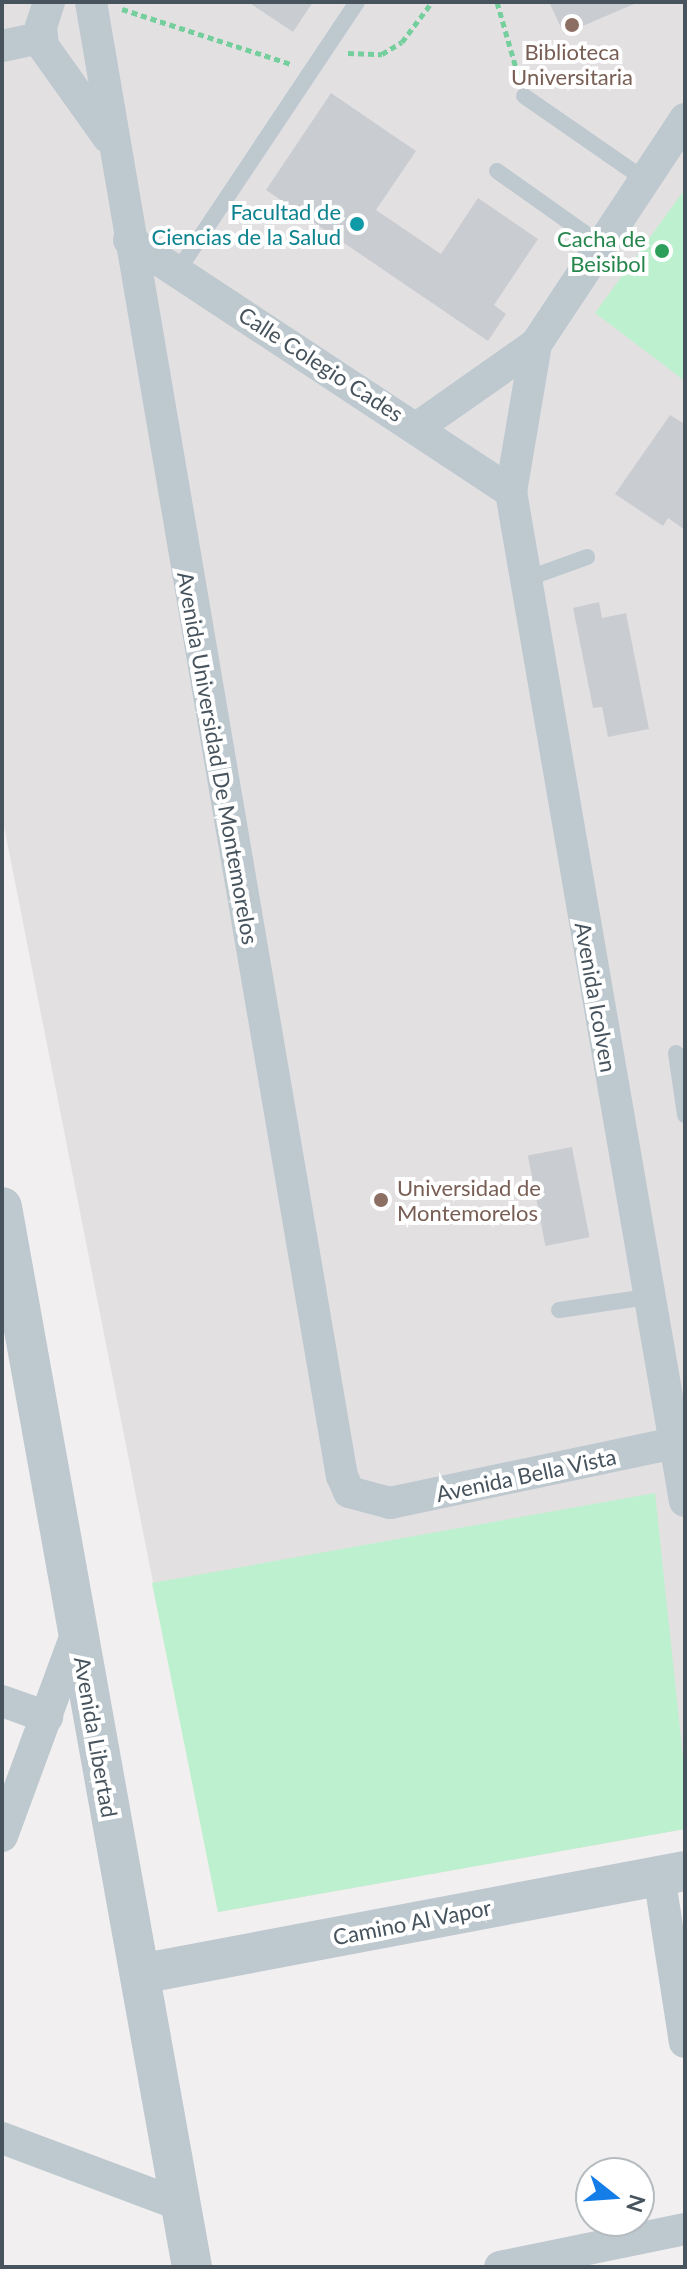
<!DOCTYPE html>
<style>
body{margin:0}
#map{position:relative;width:687px;height:2269px;overflow:hidden;background:#f2eff0;font-family:Lato,sans-serif}
div>[style]{position:absolute}
.education>*{inset:0;background:#e3e0e2}
.green>*{inset:0;background:#bdf0ce}
.building>*{inset:0;background:#c9cdd2;transform-origin:0 0}
.path>*{height:5px;margin-top:-2.5px;transform-origin:0;background:repeating-linear-gradient(90deg,#74cf9d 0 6px,transparent 0 10px)}
.service>*{height:16px;margin:-8px;padding:0 8px;transform-origin:8px;border-radius:8px;background:#bdc8cf}
.minor>*{height:32px;margin:-16px;padding:0 16px;transform-origin:16px;border-radius:16px;background:#bdc8cf}
.tertiary>*{height:40px;margin:-20px;padding:0 20px;transform-origin:20px;border-radius:20px;background:#bdc8cf}
.dots>*{width:22px;height:22px;translate:-50% -50%;box-sizing:border-box;border:4px solid #fff;border-radius:50%}
span{translate:-50% -50%;white-space:nowrap;text-align:center;line-height:1.15;-webkit-text-stroke:8px #fff;paint-order:stroke}
.education-label{font-size:22px;color:#785e54}
.left{translate:0 -50%;text-align:left}
.culture-label{font-size:22px;color:#0d838f}
.right{translate:-100% -50%;text-align:right}
.leisure-label{font-size:22px;color:#27864d}
.street-label{font-size:22px;color:#47545e}
.frame{position:absolute;inset:0;border:4px solid #47545e;pointer-events:none}
.north{position:absolute;left:575px;top:2157px;width:80px;height:80px;box-sizing:border-box;background:#fff;border:2px solid #b5bbbf;border-radius:50%;rotate:107deg;font-size:22px;font-weight:700;line-height:32px;text-align:center;color:#47545e}
.north::after{content:'';display:block;margin:auto;width:28px;height:36px;background:#147de7;clip-path:polygon(50% 0,100% 100%,50% 72%,0 100%)}
</style>
<div id="map">
<div class="education">
<div style="clip-path:polygon(2px 2px,685px 2px,685px 1829px,218px 1912px,2px 816px)"></div>
</div>
<div class="green">
<div style="clip-path:polygon(685px 189px,685px 381px,595px 313px)"></div>
<div style="clip-path:polygon(655px 1493px,685px 1776px,685px 1829px,218px 1912px,152px 1583px)"></div>
</div>
<div class="building">
<div style="clip-path:polygon(248px 2px,313px 2px,293px 32px)"></div>
<div style="clip-path:polygon(549px 2px,639px 2px,564px 34px)"></div>
<div style="clip-path:polygon(331px 93px,416px 151px,376px 210px,441px 254px,478px 198px,538px 239px,494px 305px,506px 314px,488px 341px,266px 190px)"></div>
<div style="clip-path:polygon(670px 415px,685px 424px,685px 530px,668px 518px,663px 526px,615px 494px)"></div>
<div style="clip-path:polygon(599px 602px,602px 618px,626px 613px,649px 729px,608px 737px,602px 707px,593px 708px,573px 608px)"></div>
<div style="left:572px;top:1147px;width:92px;height:45px;rotate:79deg"></div>
</div>
<div class="path">
<div style="left:497px;top:2px;width:79px;rotate:73.9deg"></div>
<div style="left:122px;top:9px;width:178px;rotate:18deg"></div>
<div style="left:348px;top:53px;width:34px;rotate:2deg"></div>
<div style="left:382px;top:54px;width:23px;rotate:-31deg"></div>
<div style="left:402px;top:42px;width:50px;rotate:-53.1deg"></div>
</div>
<div class="service">
<div style="left:524px;top:96px;width:146px;rotate:34.7deg"></div>
<div style="left:497px;top:171px;width:126px;rotate:35.3deg"></div>
<div style="left:177px;top:272px;width:324px;rotate:-56.3deg"></div>
<div style="left:526px;top:579px;width:65px;rotate:-19.8deg"></div>
<div style="left:676px;top:1053px;width:63px;rotate:81.7deg"></div>
<div style="left:559px;top:1310px;width:89px;rotate:-8.4deg"></div>
</div>
<div class="minor">
<div style="left:49px;top:2px;width:26px;rotate:108deg"></div>
<div style="left:41px;top:27px;width:19px;rotate:84deg"></div>
<div style="left:43px;top:46px;width:112px;rotate:54.5deg"></div>
<div style="left:91px;top:2px;width:1495px;rotate:80.34deg"></div>
<div style="left:342px;top:1476px;width:17px;rotate:66deg"></div>
<div style="left:349px;top:1492px;width:42px;rotate:15deg"></div>
<div style="left:390px;top:1503px;width:301px;rotate:-11.9deg"></div>
<div style="left:2px;top:46px;width:39px;rotate:-12deg"></div>
<div style="left:685px;top:119px;width:270px;rotate:123.5deg"></div>
<div style="left:536px;top:344px;width:150px;rotate:99.6deg"></div>
<div style="left:511px;top:492px;width:1024px;rotate:80.22deg"></div>
<div style="left:129px;top:240px;width:458px;rotate:33.4deg"></div>
<div style="left:418px;top:427px;width:144px;rotate:-35.1deg"></div>
<div style="left:2px;top:1701px;width:48px;rotate:19.6deg"></div>
<div style="left:2px;top:1836px;width:217px;rotate:-69.8deg"></div>
<div style="left:659px;top:1875px;width:169px;rotate:81.2deg"></div>
<div style="left:2px;top:2138px;width:191px;rotate:20.5deg"></div>
<div style="left:500px;top:2267px;width:189px;rotate:-11.6deg"></div>
</div>
<div class="tertiary">
<div style="left:2px;top:1207px;width:1077px;rotate:79.84deg"></div>
<div style="left:140px;top:1974px;width:555px;rotate:-10.7deg"></div>
</div>
<div class="dots">
<div style="left:572px;top:25px;background:#8d6e63"></div>
<div style="left:357px;top:224px;background:#0f9aa8"></div>
<div style="left:662px;top:251px;background:#2e9e5b"></div>
<div style="left:381px;top:1200px;background:#8d6e63"></div>
</div>
<div class="education-label">
<span style="left:572px;top:64px">Biblioteca<br>Universitaria</span>
<span class="left" style="left:397px;top:1200px">Universidad de<br>Montemorelos</span>
</div>
<div class="culture-label">
<span class="right" style="left:341px;top:224px">Facultad de<br>Ciencias de la Salud</span>
</div>
<div class="leisure-label">
<span class="right" style="left:646px;top:251px">Cacha de<br>Beisibol</span>
</div>
<div class="street-label">
<span style="left:321px;top:364px;rotate:33deg">Calle Colegio Cades</span>
<span style="left:218px;top:758px;rotate:80deg">Avenida Universidad De Montemorelos</span>
<span style="left:596px;top:997px;rotate:80deg">Avenida Icolven</span>
<span style="left:526px;top:1475px;rotate:-12deg">Avenida Bella Vista</span>
<span style="left:96px;top:1737px;rotate:80deg">Avenida Libertad</span>
<span style="left:412px;top:1922px;rotate:-11deg">Camino Al Vapor</span>
</div>
<div class="frame"></div>
<div class="north">N</div>
</div>
